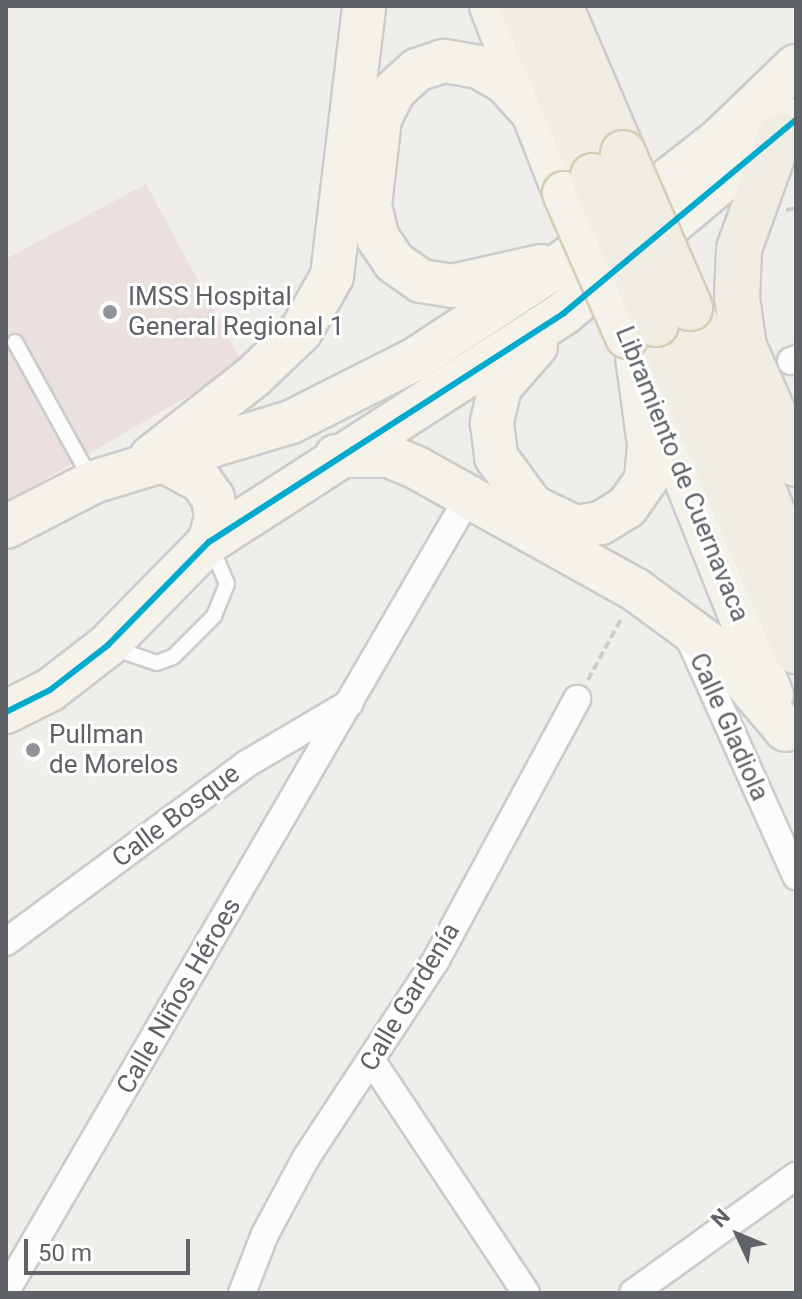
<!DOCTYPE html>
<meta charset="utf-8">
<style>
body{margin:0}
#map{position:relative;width:802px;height:1299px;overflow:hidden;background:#efeeea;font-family:Roboto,sans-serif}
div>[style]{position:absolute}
.medical>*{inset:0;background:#eae0de}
.path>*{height:4px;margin-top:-2px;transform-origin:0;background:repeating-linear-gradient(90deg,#cacfcc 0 8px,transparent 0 12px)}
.roads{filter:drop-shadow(2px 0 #cbcccc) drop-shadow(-2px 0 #cbcccc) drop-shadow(0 2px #cbcccc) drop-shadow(0 -2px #cbcccc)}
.lane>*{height:14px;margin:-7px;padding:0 7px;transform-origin:7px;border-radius:7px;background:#fdfcfc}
.street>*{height:26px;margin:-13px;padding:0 13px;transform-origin:13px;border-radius:13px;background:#fdfcfc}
.primary>*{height:42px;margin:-21px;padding:0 21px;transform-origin:21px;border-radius:21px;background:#f4f2e9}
.highway>*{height:44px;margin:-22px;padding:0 22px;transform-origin:22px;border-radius:22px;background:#f0ede3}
.bridges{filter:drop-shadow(2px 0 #d7ceb8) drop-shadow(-2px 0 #d7ceb8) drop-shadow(0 2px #d7ceb8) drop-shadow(0 -2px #d7ceb8)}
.primary-bridge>*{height:42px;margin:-21px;padding:0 21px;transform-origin:21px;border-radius:21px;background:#f4f2e9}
.highway-bridge>*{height:44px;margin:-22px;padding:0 22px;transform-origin:22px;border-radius:22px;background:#f0ede3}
.bus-1>*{height:6px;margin:-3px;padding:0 3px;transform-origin:3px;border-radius:3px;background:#00a9ce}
.dots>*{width:22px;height:22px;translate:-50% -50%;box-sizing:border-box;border:4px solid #fff;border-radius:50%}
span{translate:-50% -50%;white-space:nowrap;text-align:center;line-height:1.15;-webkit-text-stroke:6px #fff;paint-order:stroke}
.poi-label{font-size:26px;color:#5f6368}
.left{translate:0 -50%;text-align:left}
.street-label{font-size:26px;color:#5f6368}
.frame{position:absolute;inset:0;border:8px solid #5f6368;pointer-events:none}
.north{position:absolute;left:698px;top:1195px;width:80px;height:80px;-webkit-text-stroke:6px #fff;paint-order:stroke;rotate:314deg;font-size:22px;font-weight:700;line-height:32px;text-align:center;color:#5f6368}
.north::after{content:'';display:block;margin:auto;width:28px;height:36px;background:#5f6368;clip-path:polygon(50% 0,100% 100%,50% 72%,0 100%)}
.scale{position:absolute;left:24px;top:1239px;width:166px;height:36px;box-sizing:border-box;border:4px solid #5f6368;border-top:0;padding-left:10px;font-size:24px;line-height:28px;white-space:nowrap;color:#5f6368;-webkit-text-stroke:6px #fff;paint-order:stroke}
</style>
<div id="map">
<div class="medical">
<div style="clip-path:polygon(146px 184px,243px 364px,6px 502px,6px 259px)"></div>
</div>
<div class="path">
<div style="left:786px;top:210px;width:10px;rotate:-11deg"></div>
<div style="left:588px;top:680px;width:72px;rotate:-61.6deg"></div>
</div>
<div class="roads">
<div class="lane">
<div style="left:15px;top:342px;width:157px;rotate:61deg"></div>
<div style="left:113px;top:648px;width:46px;rotate:18.8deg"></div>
<div style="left:157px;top:663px;width:17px;rotate:-21deg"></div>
<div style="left:173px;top:657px;width:58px;rotate:-45deg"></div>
<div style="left:214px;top:616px;width:35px;rotate:-68deg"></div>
<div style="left:227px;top:584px;width:41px;rotate:-112.8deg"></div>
</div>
<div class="street">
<div style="left:791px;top:361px;width:5px;rotate:-22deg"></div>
<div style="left:686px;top:631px;width:269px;rotate:65.8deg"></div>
<div style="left:6px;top:942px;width:301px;rotate:-36.5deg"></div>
<div style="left:248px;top:763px;width:118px;rotate:-30.5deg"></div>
<div style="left:372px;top:1061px;width:278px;rotate:56.4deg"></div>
<div style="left:6px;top:1291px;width:906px;rotate:-59.78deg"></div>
<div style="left:242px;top:1293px;width:63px;rotate:-68.7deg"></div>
<div style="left:265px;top:1234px;width:86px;rotate:-61.7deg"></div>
<div style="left:306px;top:1158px;width:237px;rotate:-56.7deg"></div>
<div style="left:436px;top:960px;width:297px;rotate:-61.6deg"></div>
<div style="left:633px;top:1293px;width:201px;rotate:-35.7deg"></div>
</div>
<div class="primary">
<div style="left:491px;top:6px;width:198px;rotate:68.6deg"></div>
<div style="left:531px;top:111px;width:39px;rotate:-132deg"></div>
<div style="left:505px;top:82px;width:30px;rotate:-150deg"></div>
<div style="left:479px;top:67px;width:36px;rotate:-170deg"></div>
<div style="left:444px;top:61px;width:28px;rotate:162deg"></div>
<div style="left:417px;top:70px;width:31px;rotate:138deg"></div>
<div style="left:394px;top:91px;width:30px;rotate:117deg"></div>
<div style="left:380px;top:118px;width:89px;rotate:96.5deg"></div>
<div style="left:370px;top:206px;width:33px;rotate:76deg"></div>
<div style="left:378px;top:238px;width:29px;rotate:56deg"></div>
<div style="left:394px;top:262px;width:33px;rotate:35deg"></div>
<div style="left:421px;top:281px;width:31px;rotate:9deg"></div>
<div style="left:452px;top:286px;width:91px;rotate:-12.7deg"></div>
<div style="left:536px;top:346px;width:55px;rotate:131.3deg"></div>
<div style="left:500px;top:387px;width:37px;rotate:103deg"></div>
<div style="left:492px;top:423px;width:34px;rotate:83deg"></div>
<div style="left:496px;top:457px;width:61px;rotate:53.7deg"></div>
<div style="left:532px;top:506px;width:48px;rotate:26deg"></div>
<div style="left:575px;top:527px;width:26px;rotate:-9deg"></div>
<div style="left:601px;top:523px;width:31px;rotate:-32deg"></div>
<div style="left:627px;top:507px;width:33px;rotate:-55deg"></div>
<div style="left:646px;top:480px;width:36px;rotate:-85deg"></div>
<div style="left:649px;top:444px;width:87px;rotate:-97.9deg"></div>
<div style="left:657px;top:408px;width:309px;rotate:68.2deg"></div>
<div style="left:336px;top:456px;width:53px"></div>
<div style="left:389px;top:456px;width:30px;rotate:23deg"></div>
<div style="left:417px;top:468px;width:251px;rotate:29.1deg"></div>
<div style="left:636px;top:590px;width:104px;rotate:36.4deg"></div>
<div style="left:720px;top:652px;width:102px;rotate:49.8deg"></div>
<div style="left:151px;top:457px;width:131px;rotate:-38.2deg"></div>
<div style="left:254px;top:376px;width:65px;rotate:-43.8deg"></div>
<div style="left:301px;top:331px;width:63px;rotate:-60.6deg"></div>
<div style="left:332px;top:276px;width:272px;rotate:-83.2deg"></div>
<div style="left:165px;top:462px;width:41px;rotate:27.8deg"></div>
<div style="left:201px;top:481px;width:21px;rotate:55deg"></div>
<div style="left:213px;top:498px;width:20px;rotate:81deg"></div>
<div style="left:216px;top:518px;width:25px;rotate:106deg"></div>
<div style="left:6px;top:527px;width:98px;rotate:-27.3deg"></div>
<div style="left:93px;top:482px;width:207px;rotate:-16.9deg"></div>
<div style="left:291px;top:422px;width:138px;rotate:-26.8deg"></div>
<div style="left:414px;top:360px;width:182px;rotate:-33.3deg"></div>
<div style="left:566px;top:260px;width:194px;rotate:-38.1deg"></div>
<div style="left:719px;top:140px;width:107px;rotate:-43.9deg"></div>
<div style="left:6px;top:712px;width:49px;rotate:-26.6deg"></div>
<div style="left:50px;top:690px;width:73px;rotate:-37.8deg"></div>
<div style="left:108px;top:645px;width:144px;rotate:-45.6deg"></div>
<div style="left:209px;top:542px;width:422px;rotate:-32.8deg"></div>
<div style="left:564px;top:313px;width:302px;rotate:-39.8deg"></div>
</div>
<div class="highway">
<div style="left:522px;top:6px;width:184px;rotate:67.3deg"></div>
<div style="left:560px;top:6px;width:160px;rotate:66.8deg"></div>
<div style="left:780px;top:135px;width:121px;rotate:109.8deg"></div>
<div style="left:739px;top:249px;width:49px;rotate:92.3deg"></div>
<div style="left:737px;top:298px;width:49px;rotate:81.9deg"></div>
<div style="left:744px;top:347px;width:128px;rotate:66deg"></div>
<div style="left:690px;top:308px;width:283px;rotate:68deg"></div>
<div style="left:656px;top:324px;width:356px;rotate:66.8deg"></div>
</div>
</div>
<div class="bridges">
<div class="primary-bridge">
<div style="left:564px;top:193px;width:157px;rotate:66.4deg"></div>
</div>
<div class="highway-bridge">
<div style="left:623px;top:153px;width:169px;rotate:66.6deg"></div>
<div style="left:593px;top:176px;width:161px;rotate:66.9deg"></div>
</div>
</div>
<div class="bus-1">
<div style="left:6px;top:712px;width:49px;rotate:-26.6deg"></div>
<div style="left:50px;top:690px;width:73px;rotate:-37.8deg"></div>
<div style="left:108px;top:645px;width:144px;rotate:-45.6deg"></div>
<div style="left:209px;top:542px;width:422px;rotate:-32.8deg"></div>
<div style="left:564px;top:313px;width:302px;rotate:-39.8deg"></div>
</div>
<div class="dots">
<div style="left:110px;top:312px;background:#919496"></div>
<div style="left:33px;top:750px;background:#919496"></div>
</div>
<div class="poi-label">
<span class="left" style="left:128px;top:312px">IMSS Hospital<br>General Regional 1</span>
<span class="left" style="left:49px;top:750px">Pullman<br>de Morelos</span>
</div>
<div class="street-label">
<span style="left:682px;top:474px;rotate:68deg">Libramiento de Cuernavaca</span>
<span style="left:729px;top:727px;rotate:66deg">Calle Gladiola</span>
<span style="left:176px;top:816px;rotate:-37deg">Calle Bosque</span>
<span style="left:179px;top:996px;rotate:-60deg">Calle Niños Héroes</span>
<span style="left:410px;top:997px;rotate:-59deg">Calle Gardenía</span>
</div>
<div class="frame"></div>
<div class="north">N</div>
<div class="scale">50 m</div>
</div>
